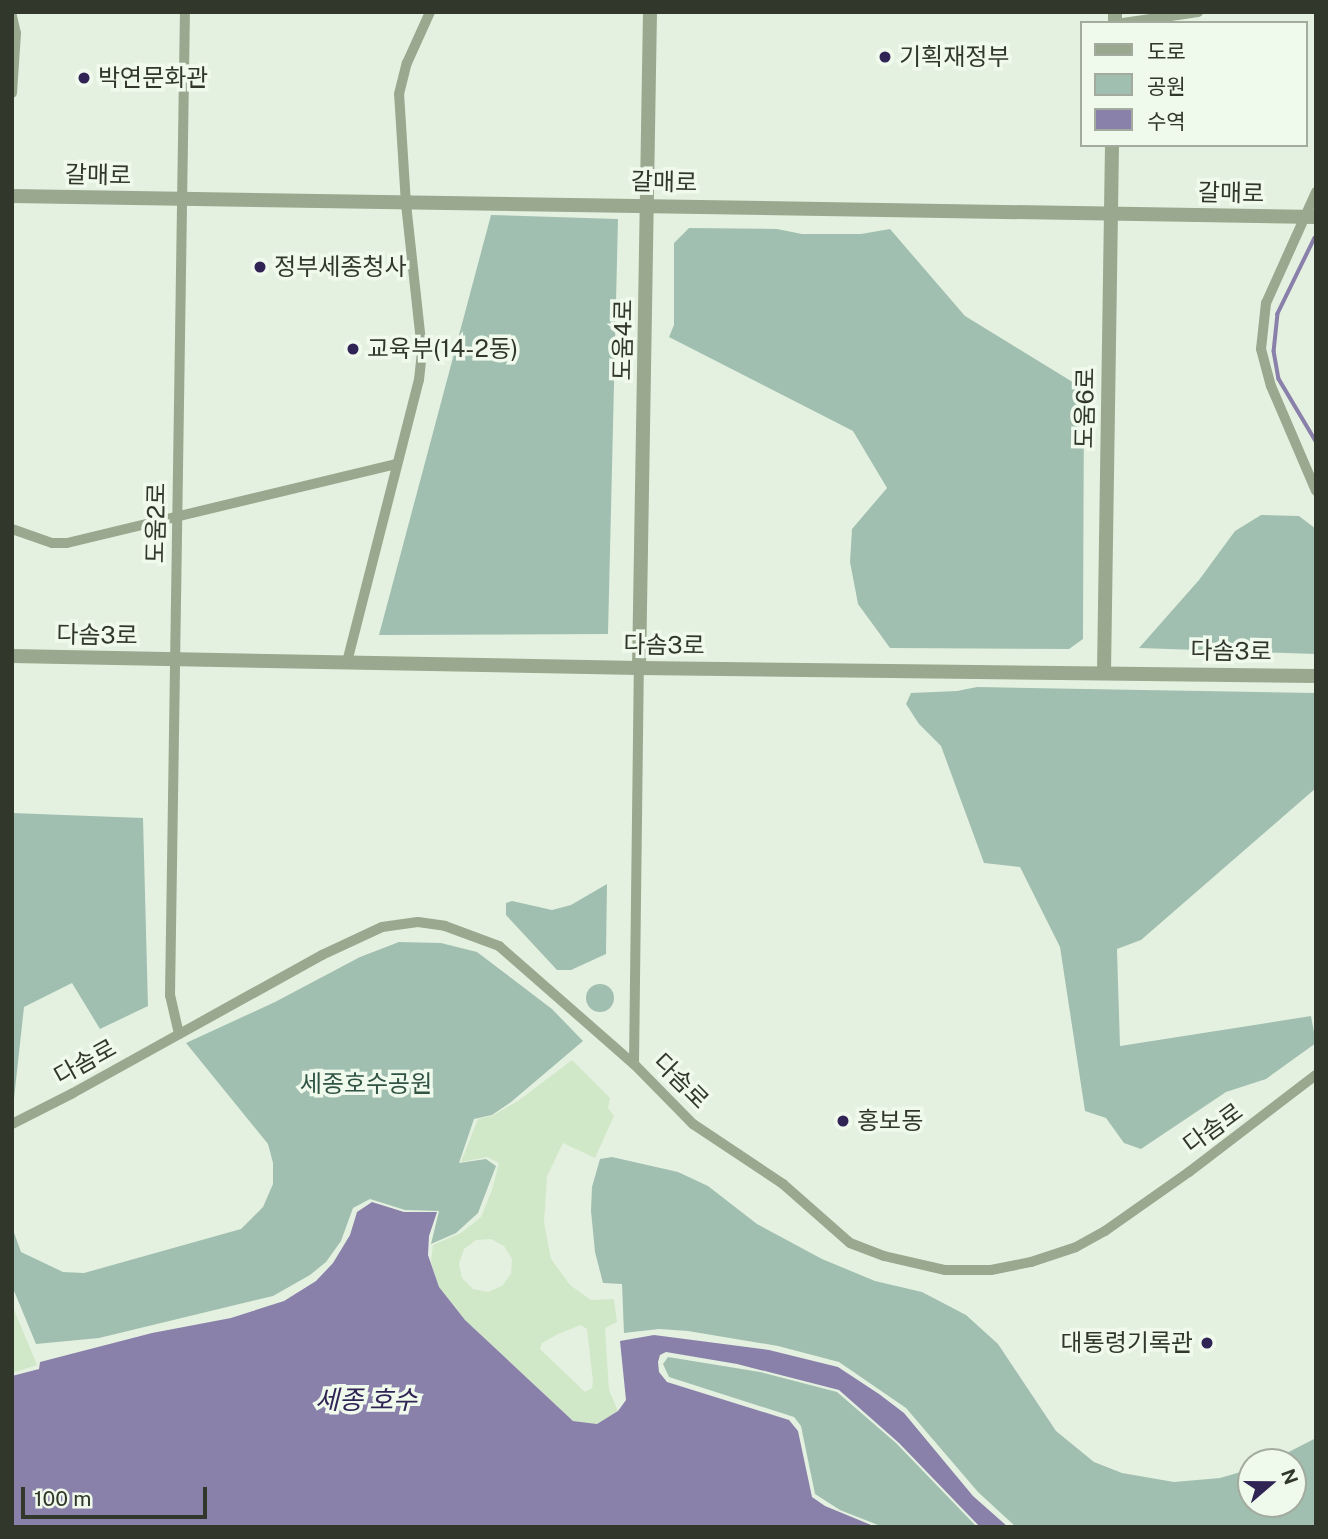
<!DOCTYPE html>
<meta charset="utf-8">
<style>
body{margin:0}
#map{position:relative;width:1328px;height:1539px;overflow:hidden;background:#e5f1e0;font-family:"Public Sans","Noto Sans KR",sans-serif}
div>[style]{position:absolute}
.green>*{inset:0;background:#a1bfb0}
.round{border-radius:50%}
.plaza>*{inset:0;background:#d0e7c8}
.water>*{inset:0;background:#8a81ab}
.stream>*{height:3.5px;margin:-1.75px;padding:0 1.75px;transform-origin:1.75px;border-radius:1.75px;background:#8a81ab}
.minor>*{height:10px;margin:-5px;padding:0 5px;transform-origin:5px;border-radius:5px;background:#99a88f}
.tertiary>*{height:14px;margin:-7px;padding:0 7px;transform-origin:7px;border-radius:7px;background:#99a88f}
.dots>*{width:19px;height:19px;translate:-50% -50%;box-sizing:border-box;border:4px solid #eff9ec;border-radius:50%}
span{translate:-50% -50%;white-space:nowrap;text-align:center;line-height:1.15;-webkit-text-stroke:7px #eff9ec;paint-order:stroke}
.poi-label{font-size:24px;color:#31372a}
.left{translate:0 -50%;text-align:left}
.right{translate:-100% -50%;text-align:right}
.street-label{font-size:24px;color:#31372a}
.park-label{font-size:24px;color:#305343}
.water-label{font-size:26px;color:#302455;font-style:italic}
.frame{position:absolute;inset:0;border:14px solid #31372a;pointer-events:none}
.legend{position:absolute;left:1080px;top:21px;width:228px;height:126px;box-sizing:border-box;background:#eff9ec;border:2px solid #a3ab9e;margin:0;padding:9px 12px;list-style:none;font-size:21px;color:#31372a}
.legend li{display:flex;align-items:center;gap:14px;height:35px}
.legend b{width:35px;border:2px solid #a3ab9e}
.north{position:absolute;left:1237px;top:1448px;width:70px;height:70px;box-sizing:border-box;background:#eff9ec;border:2px solid #a3ab9e;border-radius:50%;rotate:70deg;font-size:19px;font-weight:700;line-height:28px;text-align:center;color:#31372a}
.north::after{content:'';display:block;margin:auto;width:24px;height:32px;background:#302455;clip-path:polygon(50% 0,100% 100%,50% 72%,0 100%)}
.scale{position:absolute;left:21px;top:1487px;width:186px;height:32px;box-sizing:border-box;border:4px solid #31372a;border-top:0;padding-left:9px;font-size:21px;line-height:24px;white-space:nowrap;color:#31372a;-webkit-text-stroke:5px #eff9ec;paint-order:stroke}
</style>
<div id="map">
<div class="green">
<div style="clip-path:polygon(491px 215px,618px 219px,608px 634px,379px 635px)"></div>
<div style="clip-path:polygon(689px 228px,777px 229px,802px 234px,861px 234px,890px 229px,965px 316px,1084px 389px,1083px 639px,1069px 649px,890px 648px,858px 604px,850px 562px,852px 529px,887px 488px,853px 431px,669px 337px,674px 325px,674px 243px)"></div>
<div style="clip-path:polygon(1261px 515px,1299px 516px,1316px 529px,1316px 654px,1139px 648px,1199px 580px,1235px 531px)"></div>
<div style="clip-path:polygon(977px 687px,1316px 693px,1316px 788px,1141px 940px,1117px 949px,1120px 1046px,1311px 1016px,1316px 1043px,1266px 1079px,1226px 1092px,1141px 1149px,1124px 1143px,1106px 1118px,1085px 1111px,1060px 947px,1020px 867px,984px 863px,941px 746px,919px 724px,906px 704px,911px 693px,957px 691px)"></div>
<div style="clip-path:polygon(12px 813px,143px 818px,148px 1006px,100px 1029px,72px 983px,24px 1007px,12px 1117px)"></div>
<div style="clip-path:polygon(607px 884px,606px 954px,571px 970px,557px 970px,506px 915px,506px 903px,512px 901px,552px 910px,571px 905px)"></div>
<div style="clip-path:polygon(399px 942px,441px 943px,477px 952px,552px 1009px,583px 1041px,511px 1102px,492px 1115px,474px 1119px,459px 1163px,486px 1159px,496px 1166px,478px 1213px,456px 1233px,431px 1244px,439px 1211px,405px 1210px,370px 1199px,353px 1208px,341px 1241px,326px 1262px,310px 1275px,273px 1296px,99px 1338px,36px 1344px,12px 1286px,12px 1227px,21px 1252px,63px 1272px,84px 1273px,241px 1229px,263px 1207px,273px 1184px,273px 1163px,268px 1144px,186px 1043px,275px 1002px,360px 957px)"></div>
<div class="round" style="left:586px;top:984px;width:28px;height:28px"></div>
<div style="clip-path:polygon(612px 1157px,678px 1172px,708px 1186px,757px 1224px,822px 1259px,875px 1281px,922px 1292px,966px 1315px,998px 1344px,1056px 1431px,1094px 1462px,1122px 1473px,1174px 1482px,1220px 1478px,1251px 1469px,1251px 1504px,1293px 1504px,1293px 1462px,1269px 1462px,1316px 1438px,1316px 1527px,1016px 1527px,978px 1492px,906px 1408px,839px 1362px,778px 1346px,688px 1331px,659px 1329px,624px 1333px,622px 1284px,603px 1283px,595px 1252px,591px 1211px,592px 1187px,600px 1159px)"></div>
<div style="clip-path:polygon(668px 1357px,760px 1372px,837px 1392px,896px 1443px,977px 1527px,883px 1527px,840px 1510px,815px 1494px,801px 1426px,794px 1417px,669px 1377px,663px 1364px)"></div>
</div>
<div class="plaza">
<div style="clip-path:polygon(evenodd,572px 1060px,610px 1098px,608px 1108px,614px 1116px,595px 1158px,563px 1143px,547px 1176px,544px 1223px,551px 1259px,570px 1285px,591px 1300px,614px 1299px,617px 1322px,605px 1328px,609px 1390px,618px 1411px,597px 1424px,573px 1421px,465px 1320px,438px 1287px,431px 1261px,433px 1245px,461px 1233px,481px 1217px,492px 1190px,499px 1163px,487px 1157px,461px 1162px,478px 1119px,492px 1116px,518px 1101px,572px 1060px,491px 1239px,504px 1246px,512px 1259px,511px 1274px,502px 1286px,488px 1292px,473px 1289px,462px 1278px,459px 1264px,464px 1249px,476px 1240px,491px 1239px,572px 1060px,581px 1325px,587px 1329px,593px 1381px,592px 1388px,585px 1392px,540px 1349px,542px 1343px,558px 1334px,581px 1325px)"></div>
<div style="clip-path:polygon(12px 1305px,37px 1365px,12px 1373px)"></div>
</div>
<div class="water">
<div style="clip-path:polygon(372px 1202px,404px 1212px,437px 1212px,429px 1236px,428px 1255px,439px 1287px,465px 1320px,573px 1421px,597px 1424px,618px 1411px,626px 1400px,620px 1341px,654px 1335px,769px 1350px,838px 1367px,879px 1394px,904px 1413px,973px 1496px,1008px 1527px,980px 1527px,899px 1443px,839px 1390px,737px 1364px,666px 1352px,660px 1355px,658px 1362px,659px 1372px,667px 1382px,789px 1420px,798px 1431px,812px 1497px,825px 1506px,876px 1527px,12px 1527px,12px 1376px,39px 1369px,40px 1362px,152px 1333px,231px 1318px,284px 1301px,316px 1281px,333px 1263px,350px 1235px,357px 1212px)"></div>
</div>
<div class="stream">
<div style="left:1315px;top:238px;width:85px;rotate:116deg"></div>
<div style="left:1278px;top:314px;width:37px;rotate:96deg"></div>
<div style="left:1274px;top:351px;width:28px;rotate:80deg"></div>
<div style="left:1279px;top:379px;width:72px;rotate:59.2deg"></div>
</div>
<div class="minor">
<div style="left:12px;top:16px;width:17px;rotate:77deg"></div>
<div style="left:16px;top:33px;width:60px;rotate:93.8deg"></div>
<div style="left:1123px;top:23px;width:76px;rotate:-8.3deg"></div>
<div style="left:1316px;top:192px;width:122px;rotate:114.2deg"></div>
<div style="left:1266px;top:303px;width:46px;rotate:96.2deg"></div>
<div style="left:1261px;top:349px;width:38px;rotate:75deg"></div>
<div style="left:1271px;top:386px;width:114px;rotate:66.8deg"></div>
<div style="left:12px;top:529px;width:42px;rotate:19.3deg"></div>
<div style="left:52px;top:543px;width:15px"></div>
<div style="left:67px;top:543px;width:338px;rotate:-13.5deg"></div>
<div style="left:347px;top:662px;width:291px;rotate:-75.7deg"></div>
<div style="left:419px;top:380px;width:29px;rotate:-84deg"></div>
<div style="left:422px;top:351px;width:148px;rotate:-96.2deg"></div>
<div style="left:406px;top:204px;width:110px;rotate:-93.6deg"></div>
<div style="left:399px;top:94px;width:32px;rotate:-76deg"></div>
<div style="left:407px;top:63px;width:56px;rotate:-65.7deg"></div>
<div style="left:179px;top:1034px;width:39px;rotate:-103deg"></div>
<div style="left:170px;top:996px;width:984px;rotate:-89.13deg"></div>
<div style="left:634px;top:1064px;width:396px;rotate:-89.3deg"></div>
<div style="left:12px;top:1124px;width:68px;rotate:-26.9deg"></div>
<div style="left:73px;top:1093px;width:285px;rotate:-29deg"></div>
<div style="left:322px;top:955px;width:66px;rotate:-25deg"></div>
<div style="left:382px;top:927px;width:36px;rotate:-8deg"></div>
<div style="left:418px;top:922px;width:27px;rotate:8deg"></div>
<div style="left:445px;top:926px;width:58px;rotate:20.3deg"></div>
<div style="left:499px;top:946px;width:179px;rotate:41.2deg"></div>
<div style="left:634px;top:1064px;width:84px;rotate:45.5deg"></div>
<div style="left:693px;top:1124px;width:108px;rotate:33.7deg"></div>
<div style="left:783px;top:1184px;width:89px;rotate:41.4deg"></div>
<div style="left:850px;top:1243px;width:36px;rotate:21deg"></div>
<div style="left:884px;top:1256px;width:63px;rotate:12.9deg"></div>
<div style="left:945px;top:1270px;width:46px"></div>
<div style="left:991px;top:1270px;width:41px;rotate:-11.3deg"></div>
<div style="left:1031px;top:1262px;width:47px;rotate:-18.4deg"></div>
<div style="left:1076px;top:1247px;width:33px;rotate:-29deg"></div>
<div style="left:1105px;top:1231px;width:103px;rotate:-35.1deg"></div>
<div style="left:1189px;top:1172px;width:160px;rotate:-37.4deg"></div>
</div>
<div class="tertiary">
<div style="left:1115px;top:23px;width:11px;rotate:-90deg"></div>
<div style="left:12px;top:196px;width:1304px;rotate:0.92deg"></div>
<div style="left:12px;top:656px;width:627px;rotate:1.1deg"></div>
<div style="left:639px;top:668px;width:677px;rotate:0.68deg"></div>
<div style="left:639px;top:668px;width:656px;rotate:-89.04deg"></div>
<div style="left:1104px;top:672px;width:527px;rotate:-89.13deg"></div>
</div>
<div class="dots">
<div style="left:885px;top:57px;background:#302455"></div>
<div style="left:84px;top:78px;background:#302455"></div>
<div style="left:260px;top:267px;background:#302455"></div>
<div style="left:353px;top:349px;background:#302455"></div>
<div style="left:843px;top:1121px;background:#302455"></div>
<div style="left:1207px;top:1343px;background:#302455"></div>
</div>
<div class="poi-label">
<span class="left" style="left:899px;top:57px">기획재정부</span>
<span class="left" style="left:98px;top:78px">박연문화관</span>
<span class="left" style="left:274px;top:267px">정부세종청사</span>
<span class="left" style="left:367px;top:349px">교육부(14-2동)</span>
<span class="left" style="left:857px;top:1121px">홍보동</span>
<span class="right" style="left:1193px;top:1343px">대통령기록관</span>
</div>
<div class="street-label">
<span style="left:98px;top:175px;rotate:1deg">갈매로</span>
<span style="left:664px;top:182px;rotate:1deg">갈매로</span>
<span style="left:1231px;top:193px;rotate:1deg">갈매로</span>
<span style="left:623px;top:340px;rotate:-89deg">도움4로</span>
<span style="left:1085px;top:408px;rotate:-89deg">도움6로</span>
<span style="left:156px;top:523px;rotate:-89deg">도움2로</span>
<span style="left:97px;top:635px;rotate:1deg">다솜3로</span>
<span style="left:664px;top:645px;rotate:1deg">다솜3로</span>
<span style="left:1231px;top:651px;rotate:1deg">다솜3로</span>
<span style="left:85px;top:1062px;rotate:-29deg">다솜로</span>
<span style="left:681px;top:1081px;rotate:45deg">다솜로</span>
<span style="left:1213px;top:1128px;rotate:-36deg">다솜로</span>
</div>
<div class="park-label">
<span style="left:366px;top:1084px">세종호수공원</span>
</div>
<div class="water-label">
<span style="left:366px;top:1400px">세종 호수</span>
</div>
<div class="frame"></div>
<ul class="legend">
<li><b style="height:9px;background:#99a88f"></b>도로</li>
<li><b style="height:19px;background:#a1bfb0"></b>공원</li>
<li><b style="height:19px;background:#8a81ab"></b>수역</li>
</ul>
<div class="north">N</div>
<div class="scale">100 m</div>
</div>
